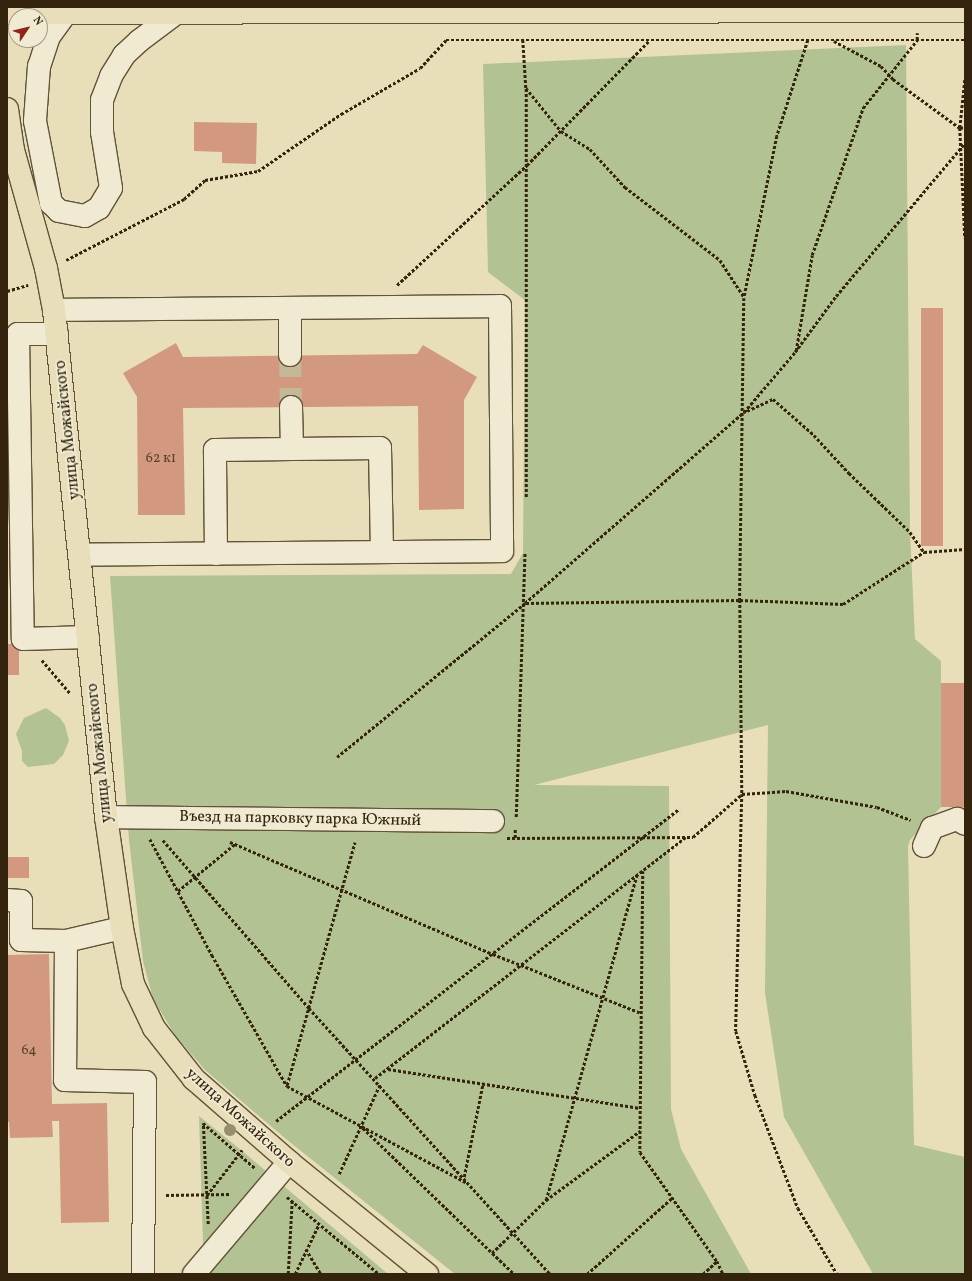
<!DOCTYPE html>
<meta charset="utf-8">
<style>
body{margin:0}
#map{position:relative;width:972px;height:1281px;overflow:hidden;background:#e8deba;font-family:Vollkorn,serif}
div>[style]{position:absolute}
.green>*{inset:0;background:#b2c292}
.building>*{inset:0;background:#d39980;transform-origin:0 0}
.minor-tunnel>*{height:22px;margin-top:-11px;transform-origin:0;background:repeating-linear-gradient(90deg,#c4b997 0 22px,transparent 0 33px)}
.path>*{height:2.5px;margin-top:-1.25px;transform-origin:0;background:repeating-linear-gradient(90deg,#34240d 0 3px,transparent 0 5px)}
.roads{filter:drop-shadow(1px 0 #615238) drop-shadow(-1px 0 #615238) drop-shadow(0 1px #615238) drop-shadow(0 -1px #615238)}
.minor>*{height:22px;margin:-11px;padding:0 11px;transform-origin:11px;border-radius:11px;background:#f0ead2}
.major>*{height:22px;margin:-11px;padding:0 11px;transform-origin:11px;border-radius:11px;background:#e8deba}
.trees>*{width:12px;height:12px;margin:-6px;border-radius:50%;background:#978e6d}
span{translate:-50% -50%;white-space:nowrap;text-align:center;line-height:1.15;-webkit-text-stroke:3.5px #f0ead2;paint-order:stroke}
.number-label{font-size:14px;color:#5c412a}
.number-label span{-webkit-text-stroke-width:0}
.street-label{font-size:16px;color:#34240d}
.frame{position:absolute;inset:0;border:8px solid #34240d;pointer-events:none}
.north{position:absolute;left:8px;top:8px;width:40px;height:40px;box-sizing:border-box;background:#f0ead2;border:1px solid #a59b83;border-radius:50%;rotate:55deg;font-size:11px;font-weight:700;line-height:16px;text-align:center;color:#34240d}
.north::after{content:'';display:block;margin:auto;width:14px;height:18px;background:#8f2418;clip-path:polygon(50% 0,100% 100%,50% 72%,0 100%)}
</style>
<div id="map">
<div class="green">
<div style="clip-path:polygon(906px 45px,910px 532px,915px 639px,941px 661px,941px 807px,910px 840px,908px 846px,914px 1145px,965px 1157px,965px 1274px,873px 1274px,784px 1117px,765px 993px,768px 725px,534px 785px,669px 786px,671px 1109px,681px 1149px,751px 1274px,455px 1274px,286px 1139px,205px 1070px,175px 1035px,153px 999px,143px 961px,129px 840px,110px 576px,511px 574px,523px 553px,525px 300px,488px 272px,483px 64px)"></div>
<div style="clip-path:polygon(46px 708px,60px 718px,65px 725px,69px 741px,63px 755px,54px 764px,28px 767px,22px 761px,22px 751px,16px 734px,24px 718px)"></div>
<div style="clip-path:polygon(199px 1116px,241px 1150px,388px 1274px,204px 1274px)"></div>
</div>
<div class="building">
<div style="clip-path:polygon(194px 122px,257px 123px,256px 164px,222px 163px,222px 152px,194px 151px)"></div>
<div style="left:921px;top:308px;width:22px;height:238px"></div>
<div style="clip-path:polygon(176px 343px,183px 357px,417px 354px,423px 345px,477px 377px,464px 400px,464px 509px,419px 510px,418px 406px,183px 408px,185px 515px,138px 515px,137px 397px,123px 373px)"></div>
<div style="left:7px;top:644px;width:12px;height:31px"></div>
<div style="left:941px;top:683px;width:24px;height:124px"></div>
<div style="left:7px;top:857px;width:22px;height:21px"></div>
<div style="clip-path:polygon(49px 954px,52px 1104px,107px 1103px,109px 1222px,61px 1223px,59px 1121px,52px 1121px,53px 1137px,10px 1138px,9px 1122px,7px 1122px,7px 955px)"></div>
</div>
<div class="minor-tunnel">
<div style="left:290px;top:355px;width:52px;rotate:88.9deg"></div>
</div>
<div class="path">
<div style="left:523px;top:40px;width:48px;rotate:86.4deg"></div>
<div style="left:526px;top:88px;width:55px;rotate:50.9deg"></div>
<div style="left:561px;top:131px;width:34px;rotate:32deg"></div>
<div style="left:590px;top:149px;width:52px;rotate:47.4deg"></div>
<div style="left:625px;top:187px;width:120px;rotate:37.5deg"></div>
<div style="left:720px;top:260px;width:44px;rotate:57deg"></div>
<div style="left:808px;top:40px;width:101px;rotate:107.9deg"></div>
<div style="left:777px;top:136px;width:165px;rotate:101.5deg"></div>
<div style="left:744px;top:298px;width:302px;rotate:90.8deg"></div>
<div style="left:740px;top:600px;width:194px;rotate:89.4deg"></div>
<div style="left:742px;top:794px;width:237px;rotate:91.5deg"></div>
<div style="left:736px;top:1031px;width:67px;rotate:73.5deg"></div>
<div style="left:755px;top:1095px;width:121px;rotate:69.2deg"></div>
<div style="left:798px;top:1208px;width:77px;rotate:59.4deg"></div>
<div style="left:834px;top:41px;width:53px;rotate:28deg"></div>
<div style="left:881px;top:66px;width:18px;rotate:47deg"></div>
<div style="left:893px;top:79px;width:83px;rotate:36.2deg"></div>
<div style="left:960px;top:128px;width:5px;rotate:-11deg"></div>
<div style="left:965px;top:80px;width:48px;rotate:95.9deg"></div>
<div style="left:960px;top:128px;width:110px;rotate:87.4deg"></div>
<div style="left:66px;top:260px;width:133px;rotate:-27.3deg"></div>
<div style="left:184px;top:199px;width:28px;rotate:-42deg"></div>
<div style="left:205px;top:180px;width:54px;rotate:-9.6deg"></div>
<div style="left:258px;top:171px;width:101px;rotate:-34.5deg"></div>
<div style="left:341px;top:114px;width:91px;rotate:-30.2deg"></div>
<div style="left:420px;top:68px;width:38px;rotate:-47deg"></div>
<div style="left:446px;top:40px;width:519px"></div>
<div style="left:397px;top:285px;width:177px;rotate:-42.7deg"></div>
<div style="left:527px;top:165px;width:174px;rotate:-45.5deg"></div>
<div style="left:7px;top:291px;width:22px;rotate:-16deg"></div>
<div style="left:796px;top:351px;width:97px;rotate:-80.5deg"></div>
<div style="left:812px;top:255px;width:156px;rotate:-70.9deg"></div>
<div style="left:863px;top:108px;width:87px;rotate:-51.5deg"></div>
<div style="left:917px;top:40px;width:7px;rotate:-90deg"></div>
<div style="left:747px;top:411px;width:29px;rotate:-25deg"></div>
<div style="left:773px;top:399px;width:55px;rotate:41.3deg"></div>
<div style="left:814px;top:435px;width:52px;rotate:47.4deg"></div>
<div style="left:849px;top:473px;width:85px;rotate:44deg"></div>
<div style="left:910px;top:532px;width:24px;rotate:55deg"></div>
<div style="left:526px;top:497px;width:409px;rotate:-90deg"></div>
<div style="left:526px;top:603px;width:214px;rotate:-0.8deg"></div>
<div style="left:740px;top:600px;width:103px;rotate:2.2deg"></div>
<div style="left:843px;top:604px;width:96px;rotate:-32.7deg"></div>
<div style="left:924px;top:552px;width:41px;rotate:-4.2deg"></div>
<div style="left:42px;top:660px;width:43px;rotate:49.7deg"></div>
<div style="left:337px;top:757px;width:243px;rotate:-39.3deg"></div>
<div style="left:525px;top:603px;width:291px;rotate:-41.1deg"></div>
<div style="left:744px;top:412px;width:79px;rotate:-49.6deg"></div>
<div style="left:795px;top:352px;width:69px;rotate:-53.8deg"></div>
<div style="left:836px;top:296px;width:200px;rotate:-49.9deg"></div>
<div style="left:516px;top:817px;width:265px;rotate:-88.1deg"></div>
<div style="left:507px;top:838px;width:186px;rotate:-0.3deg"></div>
<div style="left:693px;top:837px;width:65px;rotate:-41.3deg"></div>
<div style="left:742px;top:794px;width:44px;rotate:-3.9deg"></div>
<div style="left:786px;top:791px;width:92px;rotate:10deg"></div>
<div style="left:877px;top:807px;width:36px;rotate:21deg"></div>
<div style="left:515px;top:838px;width:10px;rotate:-90deg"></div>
<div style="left:150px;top:839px;width:132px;rotate:61.9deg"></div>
<div style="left:212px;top:955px;width:151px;rotate:60.2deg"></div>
<div style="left:287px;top:1086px;width:204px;rotate:28.3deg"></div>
<div style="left:163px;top:840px;width:223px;rotate:49deg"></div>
<div style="left:309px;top:1008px;width:359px;rotate:47.8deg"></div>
<div style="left:230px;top:842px;width:286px;rotate:23.1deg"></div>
<div style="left:493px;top:954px;width:159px;rotate:21.7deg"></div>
<div style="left:643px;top:871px;width:281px;rotate:90.6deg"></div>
<div style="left:640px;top:1152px;width:133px;rotate:54.8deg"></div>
<div style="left:717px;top:1261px;width:14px;rotate:65deg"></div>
<div style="left:178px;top:891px;width:75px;rotate:-39.6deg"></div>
<div style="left:388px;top:1069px;width:255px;rotate:8.8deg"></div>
<div style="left:375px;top:1078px;width:393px;rotate:-37.8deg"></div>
<div style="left:287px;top:1085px;width:252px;rotate:-74.4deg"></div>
<div style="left:276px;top:1121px;width:510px;rotate:-37.75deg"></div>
<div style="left:363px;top:1128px;width:210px;rotate:44deg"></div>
<div style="left:339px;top:1174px;width:99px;rotate:-65.5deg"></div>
<div style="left:464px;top:1177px;width:96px;rotate:-78.6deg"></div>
<div style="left:166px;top:1195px;width:65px;rotate:-0.9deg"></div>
<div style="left:207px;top:1195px;width:57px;rotate:-52.1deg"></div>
<div style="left:287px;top:1197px;width:120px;rotate:39.9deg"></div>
<div style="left:546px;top:1200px;width:337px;rotate:-74.4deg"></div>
<div style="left:208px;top:1224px;width:101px;rotate:-92.8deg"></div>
<div style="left:203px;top:1123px;width:69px;rotate:40.9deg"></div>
<div style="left:306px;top:1249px;width:29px;rotate:59deg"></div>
<div style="left:492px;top:1253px;width:76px;rotate:-44.5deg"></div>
<div style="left:546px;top:1200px;width:117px;rotate:-36.3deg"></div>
<div style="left:288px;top:1274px;width:73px;rotate:-86.9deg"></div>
<div style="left:295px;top:1274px;width:55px;rotate:-64.4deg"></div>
<div style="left:587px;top:1274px;width:114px;rotate:-41.8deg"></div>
<div style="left:703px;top:1274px;width:19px;rotate:-43deg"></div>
</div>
<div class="roads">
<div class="minor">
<div style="left:66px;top:13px;width:29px;rotate:126deg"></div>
<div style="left:49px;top:36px;width:32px;rotate:108deg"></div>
<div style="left:39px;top:66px;width:55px;rotate:94.2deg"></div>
<div style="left:35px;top:121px;width:84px;rotate:79deg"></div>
<div style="left:51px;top:203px;width:11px;rotate:45deg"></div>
<div style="left:59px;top:211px;width:26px;rotate:11deg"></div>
<div style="left:85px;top:216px;width:16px;rotate:-30deg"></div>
<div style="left:99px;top:208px;width:23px;rotate:-59deg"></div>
<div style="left:111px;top:188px;width:57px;rotate:-99.1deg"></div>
<div style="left:102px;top:132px;width:32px;rotate:-90deg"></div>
<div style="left:102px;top:100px;width:26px;rotate:-69deg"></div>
<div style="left:111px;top:76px;width:25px;rotate:-58deg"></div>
<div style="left:124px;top:55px;width:21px;rotate:-43deg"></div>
<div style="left:139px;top:41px;width:50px;rotate:-36.9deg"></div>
<div style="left:290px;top:308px;width:47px;rotate:90deg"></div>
<div style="left:54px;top:310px;width:446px;rotate:-0.5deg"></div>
<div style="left:500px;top:306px;width:245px;rotate:89.5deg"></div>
<div style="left:502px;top:551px;width:421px;rotate:179.5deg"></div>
<div style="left:57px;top:334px;width:39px;rotate:180deg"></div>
<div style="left:18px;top:334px;width:305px;rotate:89.1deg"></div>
<div style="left:23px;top:639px;width:65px;rotate:-1.8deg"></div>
<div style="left:291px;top:407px;width:42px;rotate:88.6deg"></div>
<div style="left:216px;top:554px;width:104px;rotate:-90.6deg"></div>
<div style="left:215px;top:450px;width:77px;rotate:-0.7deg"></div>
<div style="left:292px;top:449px;width:88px;rotate:-0.7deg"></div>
<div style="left:380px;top:448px;width:104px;rotate:88.9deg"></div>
<div style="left:106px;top:817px;width:387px;rotate:0.6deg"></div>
<div style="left:924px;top:846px;width:20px;rotate:-66deg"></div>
<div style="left:932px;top:828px;width:27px;rotate:-20deg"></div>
<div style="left:957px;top:819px;width:9px;rotate:32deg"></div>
<div style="left:7px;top:900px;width:14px;rotate:4deg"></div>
<div style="left:21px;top:901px;width:39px;rotate:90deg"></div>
<div style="left:21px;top:940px;width:45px;rotate:1.3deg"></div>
<div style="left:66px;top:941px;width:139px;rotate:90.4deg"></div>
<div style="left:65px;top:1080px;width:80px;rotate:1.4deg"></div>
<div style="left:145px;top:1082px;width:192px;rotate:90.6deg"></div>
<div style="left:66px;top:941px;width:57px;rotate:-13.1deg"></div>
<div style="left:194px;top:1274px;width:147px;rotate:-49.7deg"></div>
</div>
<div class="major">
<div style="left:7px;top:13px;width:958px;rotate:-0.12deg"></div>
<div style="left:7px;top:109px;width:41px;rotate:81.7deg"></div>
<div style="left:13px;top:150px;width:123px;rotate:74.4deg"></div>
<div style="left:46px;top:268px;width:43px;rotate:79.2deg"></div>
<div style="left:54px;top:310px;width:510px;rotate:84.14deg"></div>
<div style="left:106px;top:817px;width:112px;rotate:81.8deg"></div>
<div style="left:122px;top:928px;width:57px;rotate:78.9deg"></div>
<div style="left:133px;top:984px;width:49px;rotate:64.5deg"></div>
<div style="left:154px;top:1028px;width:65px;rotate:51.9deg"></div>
<div style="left:194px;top:1079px;width:126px;rotate:41.1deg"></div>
<div style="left:289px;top:1162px;width:178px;rotate:39.1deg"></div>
</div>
</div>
<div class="trees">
<div style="left:230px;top:1130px"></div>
</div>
<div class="number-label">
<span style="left:161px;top:459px">62 к1</span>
<span style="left:29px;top:1051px">64</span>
</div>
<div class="street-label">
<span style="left:68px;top:430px;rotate:-96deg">улица Можайского</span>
<span style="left:100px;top:753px;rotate:-96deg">улица Можайского</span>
<span style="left:300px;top:819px;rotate:1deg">Въезд на парковку парка Южный</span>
<span style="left:240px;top:1118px;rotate:42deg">улица Можайского</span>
</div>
<div class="frame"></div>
<div class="north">N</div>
</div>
